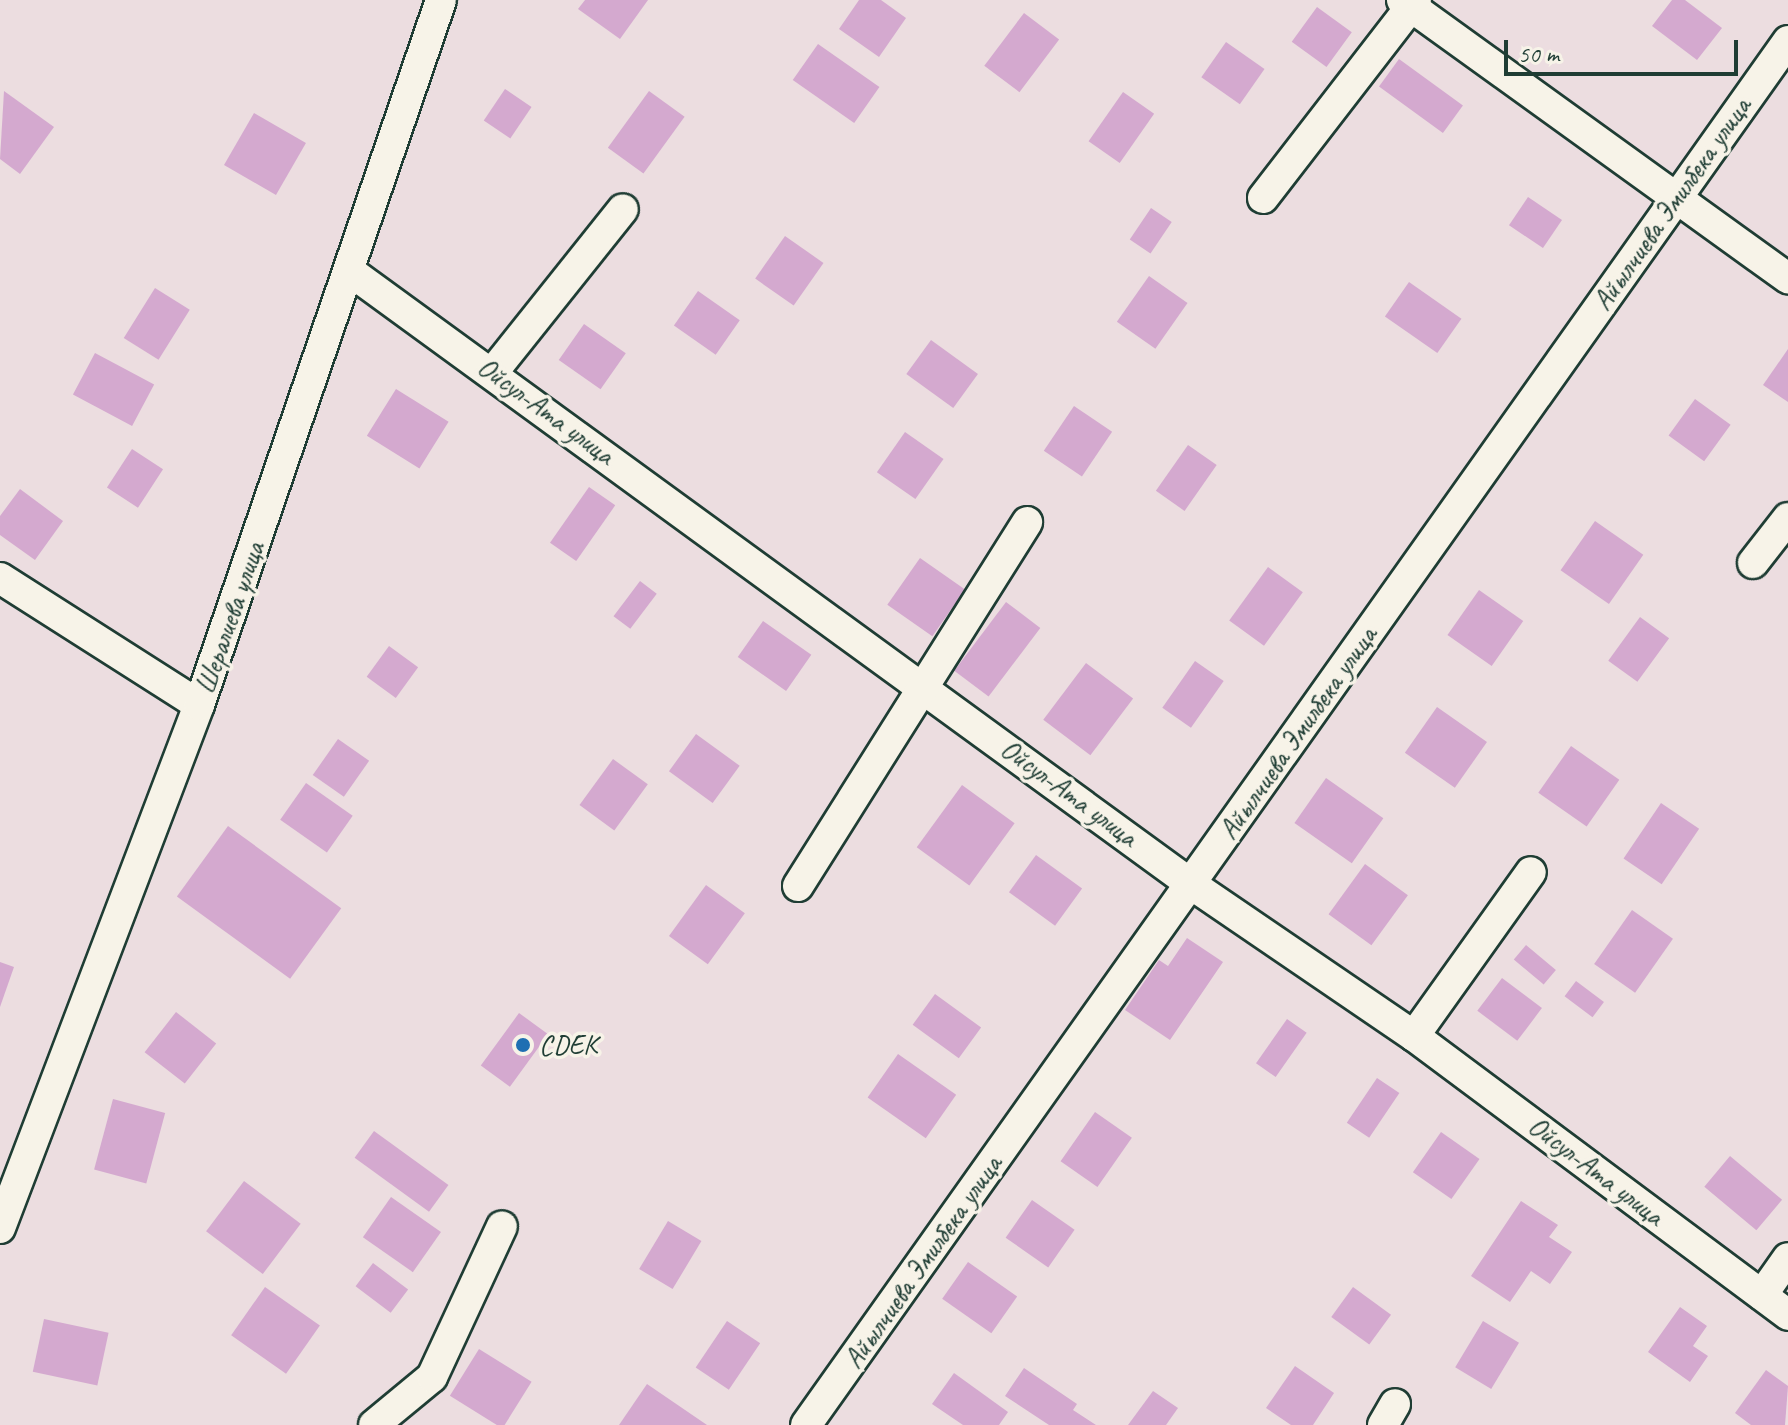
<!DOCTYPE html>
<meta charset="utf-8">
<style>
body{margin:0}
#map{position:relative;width:1788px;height:1425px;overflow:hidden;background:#ecdde0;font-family:Caveat,sans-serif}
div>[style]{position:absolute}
.building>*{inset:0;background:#d4a9cf;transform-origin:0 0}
.roads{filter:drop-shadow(2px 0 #1f3d34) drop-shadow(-2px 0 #1f3d34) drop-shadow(0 2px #1f3d34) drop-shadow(0 -2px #1f3d34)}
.minor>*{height:30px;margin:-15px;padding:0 15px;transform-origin:15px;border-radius:15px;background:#f7f3e8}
.dots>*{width:22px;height:22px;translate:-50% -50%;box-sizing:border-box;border:4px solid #f7f3e8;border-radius:50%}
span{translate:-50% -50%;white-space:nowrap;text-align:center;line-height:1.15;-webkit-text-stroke:7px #f7f3e8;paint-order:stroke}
.street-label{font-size:28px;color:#1f3d34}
.poi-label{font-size:28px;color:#1f3d34}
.left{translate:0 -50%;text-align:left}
.scale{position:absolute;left:1504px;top:40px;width:234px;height:36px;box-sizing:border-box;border:4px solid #1f3d34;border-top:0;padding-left:10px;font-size:24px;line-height:28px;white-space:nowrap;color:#1f3d34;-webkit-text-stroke:6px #f7f3e8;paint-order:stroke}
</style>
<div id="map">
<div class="building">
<div style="clip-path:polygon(585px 0,648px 0,620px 39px,578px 9px)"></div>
<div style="clip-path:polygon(859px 0,881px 0,906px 18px,879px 57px,839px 29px)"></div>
<div style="clip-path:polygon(1672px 0,1685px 0,1722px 28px,1697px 60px,1652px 26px)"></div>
<div style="left:1317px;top:7px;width:43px;height:43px;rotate:36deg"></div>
<div style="left:1024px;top:13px;width:44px;height:66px;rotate:37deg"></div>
<div style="left:1226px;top:42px;width:47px;height:43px;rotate:35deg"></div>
<div style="left:818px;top:44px;width:75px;height:44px;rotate:35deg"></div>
<div style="left:1399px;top:59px;width:79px;height:34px;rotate:36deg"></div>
<div style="left:505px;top:89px;width:32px;height:38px;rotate:34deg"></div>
<div style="clip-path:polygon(4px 91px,54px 127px,20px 174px,0 159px)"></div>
<div style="left:649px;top:91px;width:44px;height:70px;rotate:36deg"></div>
<div style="left:1123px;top:92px;width:38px;height:60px;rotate:35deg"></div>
<div style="left:254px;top:113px;width:60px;height:60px;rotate:30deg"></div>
<div style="left:1528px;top:197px;width:41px;height:34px;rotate:34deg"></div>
<div style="left:1151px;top:208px;width:25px;height:38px;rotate:34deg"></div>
<div style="left:785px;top:236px;width:47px;height:52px;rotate:35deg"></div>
<div style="left:1149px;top:276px;width:47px;height:56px;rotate:35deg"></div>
<div style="left:1409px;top:282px;width:64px;height:42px;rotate:35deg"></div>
<div style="left:155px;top:288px;width:41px;height:59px;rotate:32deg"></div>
<div style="left:698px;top:291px;width:51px;height:42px;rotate:35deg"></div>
<div style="left:584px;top:324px;width:51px;height:44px;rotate:35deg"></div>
<div style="left:931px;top:340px;width:58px;height:42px;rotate:36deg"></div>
<div style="clip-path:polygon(1788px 349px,1788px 402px,1763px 385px)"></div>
<div style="left:95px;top:353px;width:67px;height:47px;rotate:28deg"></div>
<div style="left:396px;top:389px;width:62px;height:55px;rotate:32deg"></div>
<div style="left:1695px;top:399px;width:44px;height:45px;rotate:36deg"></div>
<div style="left:1074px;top:406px;width:46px;height:54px;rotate:34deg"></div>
<div style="left:905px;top:432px;width:47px;height:49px;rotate:35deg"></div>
<div style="left:1188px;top:445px;width:35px;height:56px;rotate:35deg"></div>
<div style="left:132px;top:449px;width:37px;height:46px;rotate:33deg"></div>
<div style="left:589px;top:487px;width:32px;height:68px;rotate:35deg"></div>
<div style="clip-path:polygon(20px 489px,63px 521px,35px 560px,0 535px,0 516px)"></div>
<div style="left:1595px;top:521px;width:59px;height:60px;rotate:35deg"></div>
<div style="left:920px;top:558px;width:55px;height:57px;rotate:35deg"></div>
<div style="left:1268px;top:567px;width:43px;height:66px;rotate:36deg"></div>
<div style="left:640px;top:581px;width:21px;height:44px;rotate:37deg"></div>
<div style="left:1479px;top:590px;width:54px;height:55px;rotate:35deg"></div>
<div style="left:1006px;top:602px;width:43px;height:86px;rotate:37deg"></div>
<div style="left:1640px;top:617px;width:36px;height:54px;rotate:36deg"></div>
<div style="left:763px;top:621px;width:59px;height:44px;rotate:35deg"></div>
<div style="left:389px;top:646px;width:36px;height:38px;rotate:36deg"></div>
<div style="left:1195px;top:661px;width:35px;height:57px;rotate:35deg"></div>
<div style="left:1086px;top:663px;width:59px;height:71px;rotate:37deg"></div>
<div style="left:1437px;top:707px;width:61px;height:56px;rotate:35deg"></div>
<div style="left:696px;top:734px;width:54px;height:46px;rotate:36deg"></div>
<div style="left:338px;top:739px;width:38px;height:44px;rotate:35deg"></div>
<div style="left:1571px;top:746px;width:59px;height:57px;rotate:35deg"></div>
<div style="left:613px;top:759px;width:43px;height:57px;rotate:36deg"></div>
<div style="left:1326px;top:778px;width:70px;height:55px;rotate:35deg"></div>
<div style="left:306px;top:783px;width:57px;height:45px;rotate:35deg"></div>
<div style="left:962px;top:785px;width:65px;height:77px;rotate:36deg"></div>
<div style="left:1661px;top:803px;width:46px;height:67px;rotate:34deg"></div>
<div style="left:228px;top:826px;width:140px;height:87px;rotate:36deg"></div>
<div style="left:1036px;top:855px;width:57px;height:46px;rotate:36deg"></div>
<div style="left:1365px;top:864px;width:53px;height:62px;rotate:36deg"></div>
<div style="left:706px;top:885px;width:48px;height:63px;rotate:36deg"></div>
<div style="left:1632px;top:910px;width:50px;height:66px;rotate:35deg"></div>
<div style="clip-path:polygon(1187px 938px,1223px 962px,1170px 1040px,1125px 1010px,1159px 960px,1168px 966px)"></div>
<div style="left:1526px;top:945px;width:39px;height:19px;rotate:40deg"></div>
<div style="clip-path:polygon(0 962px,14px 967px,0 1007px)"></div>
<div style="left:1502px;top:978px;width:50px;height:41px;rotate:37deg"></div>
<div style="left:1576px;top:981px;width:35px;height:19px;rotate:37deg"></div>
<div style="left:935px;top:994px;width:57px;height:38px;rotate:36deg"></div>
<div style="left:176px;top:1012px;width:51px;height:51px;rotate:38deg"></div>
<div style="left:519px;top:1013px;width:36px;height:65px;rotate:36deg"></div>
<div style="left:1287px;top:1019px;width:24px;height:54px;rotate:35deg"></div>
<div style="left:898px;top:1054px;width:71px;height:53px;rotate:35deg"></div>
<div style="left:1377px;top:1078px;width:27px;height:54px;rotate:34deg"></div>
<div style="left:113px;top:1099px;width:54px;height:73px;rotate:15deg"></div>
<div style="left:1095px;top:1112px;width:45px;height:60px;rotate:35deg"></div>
<div style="left:374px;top:1131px;width:92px;height:33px;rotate:36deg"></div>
<div style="left:1441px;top:1132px;width:47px;height:49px;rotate:35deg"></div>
<div style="left:1730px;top:1156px;width:68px;height:40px;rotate:40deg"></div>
<div style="left:244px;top:1181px;width:71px;height:63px;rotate:37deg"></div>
<div style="left:391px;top:1197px;width:61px;height:49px;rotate:35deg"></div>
<div style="left:1032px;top:1200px;width:52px;height:46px;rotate:35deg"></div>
<div style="clip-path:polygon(1521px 1201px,1558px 1225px,1549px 1237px,1572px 1252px,1550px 1284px,1531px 1271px,1510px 1302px,1471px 1276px)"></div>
<div style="left:668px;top:1221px;width:39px;height:56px;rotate:31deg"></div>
<div style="left:968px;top:1262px;width:60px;height:45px;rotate:35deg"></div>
<div style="left:373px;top:1263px;width:44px;height:29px;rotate:37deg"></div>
<div style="left:265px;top:1287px;width:67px;height:59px;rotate:35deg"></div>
<div style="left:1353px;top:1287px;width:47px;height:37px;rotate:36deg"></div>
<div style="clip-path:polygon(1680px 1307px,1707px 1326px,1693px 1346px,1708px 1356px,1690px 1382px,1648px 1352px)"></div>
<div style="left:44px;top:1319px;width:66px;height:54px;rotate:12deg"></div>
<div style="left:727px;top:1321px;width:40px;height:56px;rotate:34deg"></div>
<div style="left:1483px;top:1321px;width:42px;height:54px;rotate:31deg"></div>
<div style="left:479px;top:1349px;width:62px;height:55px;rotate:32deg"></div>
<div style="clip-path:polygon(1295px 1366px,1334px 1393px,1313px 1425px,1291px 1425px,1266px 1408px)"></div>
<div style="clip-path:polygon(1024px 1368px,1077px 1404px,1073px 1410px,1096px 1425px,1049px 1425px,1005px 1396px)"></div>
<div style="clip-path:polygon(1766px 1370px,1788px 1386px,1785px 1425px,1751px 1425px,1735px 1413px)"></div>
<div style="clip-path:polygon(954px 1373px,1008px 1412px,999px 1425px,963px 1425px,932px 1404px)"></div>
<div style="clip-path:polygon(647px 1384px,707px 1425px,619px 1425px)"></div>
<div style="clip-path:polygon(1153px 1391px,1178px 1408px,1166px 1425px,1128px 1425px)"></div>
</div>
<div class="roads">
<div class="minor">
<div style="left:1402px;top:0;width:476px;rotate:35.8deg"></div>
<div style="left:1263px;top:198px;width:250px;rotate:-52.3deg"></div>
<div style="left:351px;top:272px;width:1039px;rotate:36.08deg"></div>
<div style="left:1191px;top:884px;width:270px;rotate:34.3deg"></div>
<div style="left:1414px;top:1036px;width:467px;rotate:36.7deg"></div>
<div style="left:493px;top:372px;width:208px;rotate:-51.4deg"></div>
<div style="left:1753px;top:563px;width:57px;rotate:-52.1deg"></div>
<div style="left:0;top:578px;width:236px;rotate:32.5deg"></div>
<div style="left:798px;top:886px;width:430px;rotate:-57.8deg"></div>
<div style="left:1414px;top:1036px;width:201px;rotate:-54.5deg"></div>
<div style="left:0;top:1228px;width:560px;rotate:-69.17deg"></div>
<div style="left:199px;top:705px;width:745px;rotate:-71.05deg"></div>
<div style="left:1762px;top:1295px;width:45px;rotate:-54.9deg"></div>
<div style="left:374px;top:1425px;width:75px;rotate:-39.6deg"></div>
<div style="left:432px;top:1377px;width:166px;rotate:-65.1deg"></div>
<div style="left:806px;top:1425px;width:1697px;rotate:-54.64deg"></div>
<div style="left:1383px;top:1425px;width:24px;rotate:-60deg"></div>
</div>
</div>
<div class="dots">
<div style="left:523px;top:1045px;background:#1f6fb2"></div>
</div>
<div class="street-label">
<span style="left:1672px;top:204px;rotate:-55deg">Айылчиева Эмилбека улица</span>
<span style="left:546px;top:411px;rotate:36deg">Ойсул-Ата улица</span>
<span style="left:230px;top:618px;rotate:-71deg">Шералиева улица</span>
<span style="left:1298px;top:733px;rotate:-55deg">Айылчиева Эмилбека улица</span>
<span style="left:1069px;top:793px;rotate:36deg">Ойсул-Ата улица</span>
<span style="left:1596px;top:1171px;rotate:37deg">Ойсул-Ата улица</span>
<span style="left:923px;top:1262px;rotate:-55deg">Айылчиева Эмилбека улица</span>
</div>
<div class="poi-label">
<span class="left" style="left:539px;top:1045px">CDEK</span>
</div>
<div class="scale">50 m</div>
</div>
